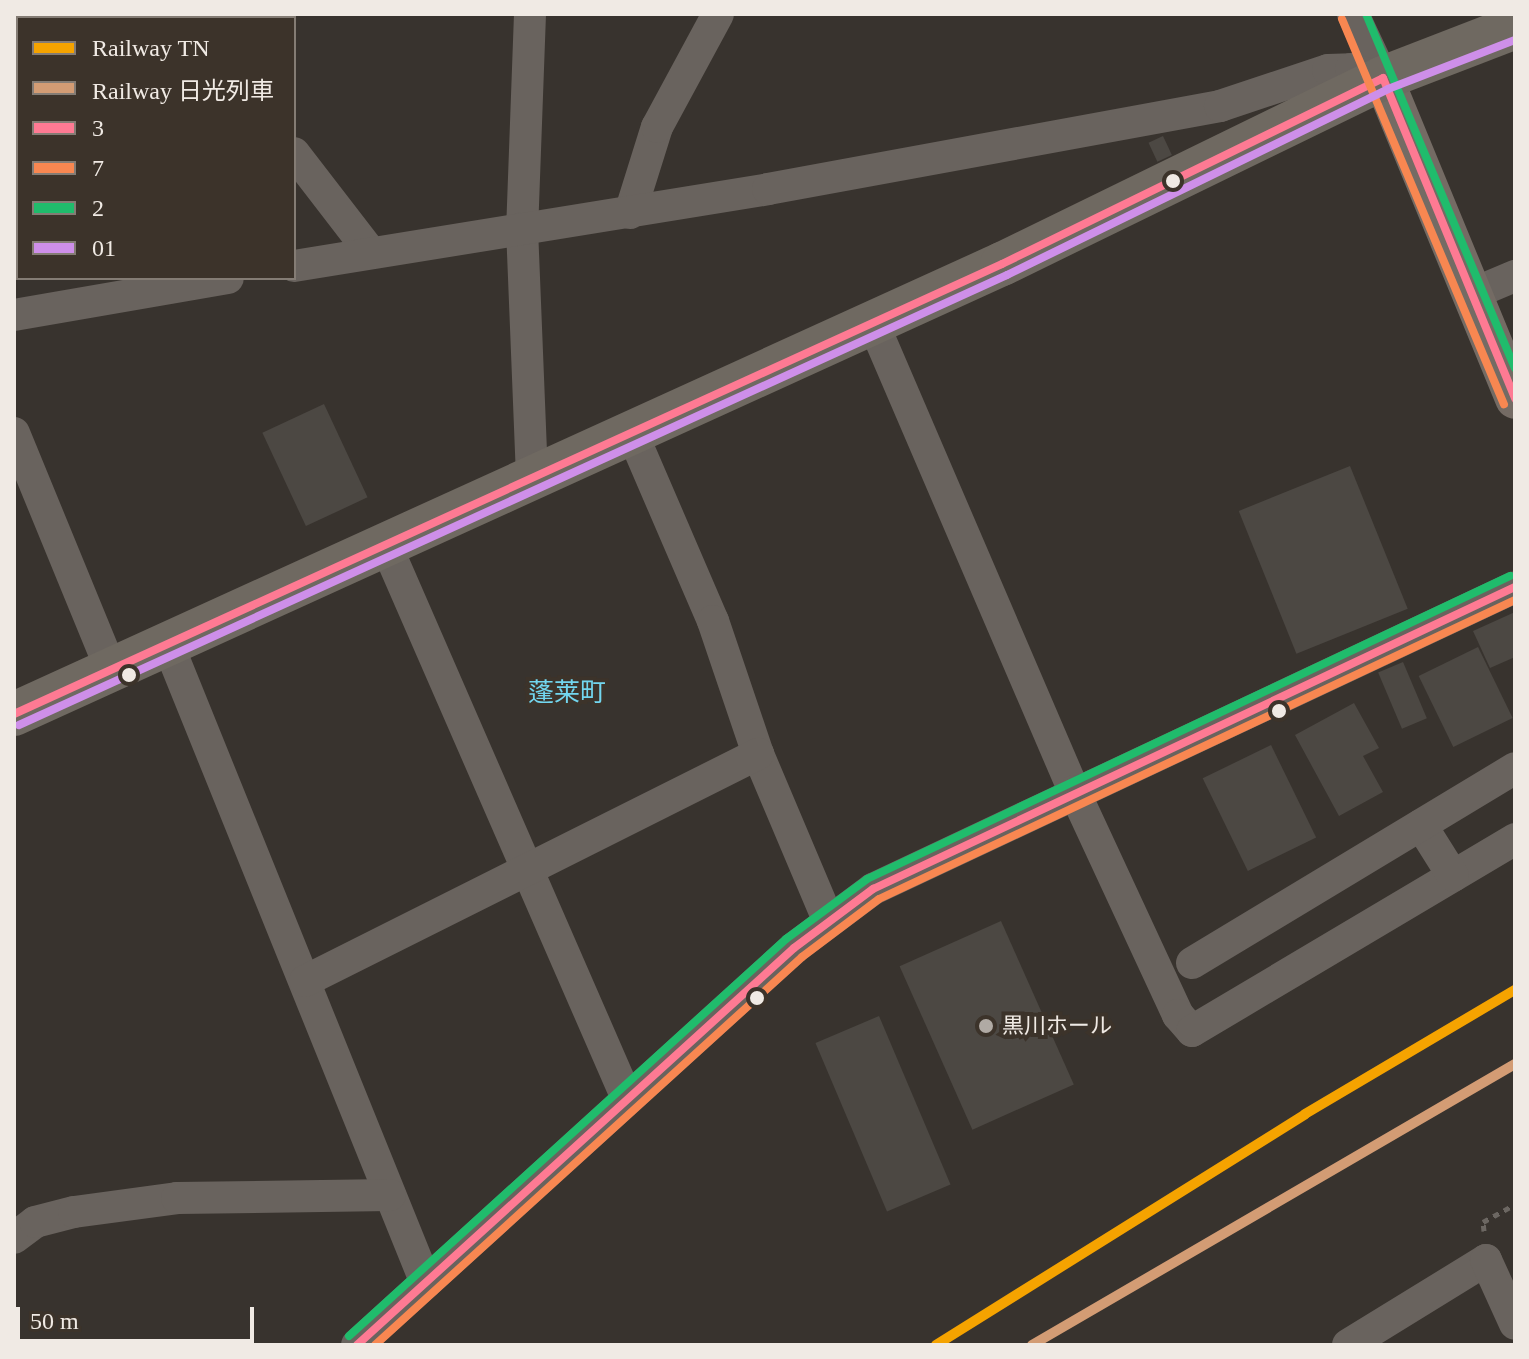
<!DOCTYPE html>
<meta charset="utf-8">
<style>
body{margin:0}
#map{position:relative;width:1529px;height:1359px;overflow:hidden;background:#38332e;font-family:"Times New Roman","Noto Sans JP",serif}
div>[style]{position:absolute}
.building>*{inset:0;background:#4c4843;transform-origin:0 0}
.path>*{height:5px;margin-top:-2.5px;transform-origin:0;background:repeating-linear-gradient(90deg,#6c6762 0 6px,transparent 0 12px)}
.minor>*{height:32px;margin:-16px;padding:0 16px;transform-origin:16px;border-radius:16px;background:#69635e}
.major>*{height:40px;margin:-20px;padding:0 20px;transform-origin:20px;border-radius:20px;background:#746b64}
.highway>*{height:44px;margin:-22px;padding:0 22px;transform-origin:22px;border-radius:22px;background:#6f6961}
.bus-1>*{height:8px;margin:-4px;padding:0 4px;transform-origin:4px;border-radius:4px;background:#fe7a93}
.bus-2>*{height:8px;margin:-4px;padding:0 4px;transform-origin:4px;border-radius:4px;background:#f88751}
.bus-3>*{height:8px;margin:-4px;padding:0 4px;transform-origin:4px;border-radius:4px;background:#20bc6c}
.bus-4>*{height:8px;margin:-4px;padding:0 4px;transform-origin:4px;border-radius:4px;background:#ce8fe9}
.rail-1>*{height:10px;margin:-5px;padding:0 5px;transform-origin:5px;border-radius:5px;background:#f5a300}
.rail-2>*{height:10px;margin:-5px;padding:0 5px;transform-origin:5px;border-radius:5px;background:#d39c74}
.dots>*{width:22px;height:22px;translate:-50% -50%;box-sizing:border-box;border:4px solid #3c332a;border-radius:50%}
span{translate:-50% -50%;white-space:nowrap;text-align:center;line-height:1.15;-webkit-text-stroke:8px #3c332a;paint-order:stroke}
.poi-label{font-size:22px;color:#f0eae4}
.left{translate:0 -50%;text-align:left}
.quarter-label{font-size:26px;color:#72d6ef}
.frame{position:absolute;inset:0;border:16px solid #f0eae4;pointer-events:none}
.legend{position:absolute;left:16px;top:16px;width:280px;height:264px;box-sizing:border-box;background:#3c332a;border:2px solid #847c74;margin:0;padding:10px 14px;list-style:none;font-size:24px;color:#f0eae4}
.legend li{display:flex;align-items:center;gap:16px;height:40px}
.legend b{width:40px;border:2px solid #847c74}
.scale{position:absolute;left:16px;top:1307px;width:238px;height:36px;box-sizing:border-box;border:4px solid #f0eae4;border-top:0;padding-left:10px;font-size:24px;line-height:28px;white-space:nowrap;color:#f0eae4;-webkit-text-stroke:6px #3c332a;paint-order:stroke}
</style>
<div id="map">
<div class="building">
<div style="left:1163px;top:136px;width:21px;height:16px;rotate:65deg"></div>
<div style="left:324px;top:404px;width:103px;height:68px;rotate:65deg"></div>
<div style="left:1350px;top:466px;width:154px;height:120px;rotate:68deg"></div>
<div style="clip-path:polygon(1515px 612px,1515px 657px,1490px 668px,1473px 631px)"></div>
<div style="left:1478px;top:647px;width:79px;height:66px;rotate:64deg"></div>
<div style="left:1403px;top:662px;width:61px;height:27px;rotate:67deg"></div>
<div style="clip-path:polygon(1354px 703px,1379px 748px,1363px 756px,1383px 792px,1339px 816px,1295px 735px)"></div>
<div style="left:1271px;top:745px;width:103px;height:76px;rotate:64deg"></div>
<div style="left:1001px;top:921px;width:179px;height:111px;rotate:66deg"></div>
<div style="left:879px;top:1016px;width:183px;height:69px;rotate:67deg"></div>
</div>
<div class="path">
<div style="left:1484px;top:1231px;width:9px;rotate:-96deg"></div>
<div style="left:1483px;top:1222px;width:37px;rotate:-29deg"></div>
</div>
<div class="minor">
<div style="left:199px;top:14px;width:4px;rotate:63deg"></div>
<div style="left:530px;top:14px;width:214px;rotate:92.1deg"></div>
<div style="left:522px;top:228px;width:249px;rotate:87.7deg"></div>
<div style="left:1353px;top:14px;width:71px;rotate:64.9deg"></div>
<div style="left:294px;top:153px;width:126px;rotate:52.4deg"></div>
<div style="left:630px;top:213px;width:90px;rotate:-72.6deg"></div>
<div style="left:657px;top:127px;width:128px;rotate:-61.6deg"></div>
<div style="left:294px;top:266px;width:480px;rotate:-9.2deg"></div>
<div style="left:768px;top:189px;width:460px;rotate:-10.4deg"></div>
<div style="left:1220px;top:106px;width:114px;rotate:-18.4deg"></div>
<div style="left:1328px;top:70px;width:23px;rotate:-2deg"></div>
<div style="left:1351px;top:69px;width:33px;rotate:16deg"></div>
<div style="left:1472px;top:294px;width:47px;rotate:-22.7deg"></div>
<div style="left:14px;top:315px;width:217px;rotate:-9.8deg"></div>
<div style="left:873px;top:323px;width:509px;rotate:66.76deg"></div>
<div style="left:1074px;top:791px;width:247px;rotate:65.1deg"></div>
<div style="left:1178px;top:1015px;width:21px;rotate:49deg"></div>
<div style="left:1192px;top:1031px;width:376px;rotate:-30.7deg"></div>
<div style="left:14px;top:433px;width:255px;rotate:67.7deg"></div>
<div style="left:632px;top:433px;width:205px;rotate:66.7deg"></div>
<div style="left:713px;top:621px;width:140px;rotate:71.3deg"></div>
<div style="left:758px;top:754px;width:180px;rotate:67.1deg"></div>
<div style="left:385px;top:543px;width:603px;rotate:66.45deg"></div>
<div style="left:167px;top:642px;width:691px;rotate:68deg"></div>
<div style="left:1421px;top:825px;width:60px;rotate:57.9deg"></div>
<div style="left:1192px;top:963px;width:377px;rotate:-31.1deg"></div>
<div style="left:305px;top:981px;width:507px;rotate:-26.62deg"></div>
<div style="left:14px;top:1238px;width:26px;rotate:-37deg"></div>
<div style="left:35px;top:1222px;width:40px;rotate:-14.4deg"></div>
<div style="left:74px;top:1212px;width:104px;rotate:-7.7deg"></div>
<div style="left:177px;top:1198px;width:213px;rotate:-0.8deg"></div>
<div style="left:357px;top:1345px;width:590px;rotate:-42.25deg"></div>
<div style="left:794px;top:948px;width:99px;rotate:-36.8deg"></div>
<div style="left:873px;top:889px;width:709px;rotate:-25.19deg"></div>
<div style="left:1348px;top:1345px;width:162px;rotate:-31.6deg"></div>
<div style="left:1486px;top:1260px;width:70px;rotate:65.6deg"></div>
</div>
<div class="major">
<div style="left:1383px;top:78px;width:347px;rotate:67.6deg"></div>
</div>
<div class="highway">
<div style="left:14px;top:714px;width:1086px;rotate:-24.49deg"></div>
<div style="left:1002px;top:264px;width:424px;rotate:-26deg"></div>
<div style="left:1383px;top:78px;width:142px;rotate:-21.1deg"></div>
</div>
<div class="bus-1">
<div style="left:1383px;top:78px;width:347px;rotate:67.6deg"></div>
<div style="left:14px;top:714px;width:1086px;rotate:-24.49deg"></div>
<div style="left:1002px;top:264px;width:424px;rotate:-26deg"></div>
<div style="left:357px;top:1345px;width:590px;rotate:-42.25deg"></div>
<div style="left:794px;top:948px;width:99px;rotate:-36.8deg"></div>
<div style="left:873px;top:889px;width:709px;rotate:-25.19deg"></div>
</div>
<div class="bus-2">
<div style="left:1342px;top:19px;width:418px;rotate:67.2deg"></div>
<div style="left:375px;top:1345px;width:577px;rotate:-42.26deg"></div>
<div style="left:802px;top:957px;width:96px;rotate:-37deg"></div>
<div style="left:879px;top:899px;width:703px;rotate:-25.18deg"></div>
</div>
<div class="bus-3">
<div style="left:1366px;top:14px;width:384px;rotate:67.2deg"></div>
<div style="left:349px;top:1336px;width:590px;rotate:-42.25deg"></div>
<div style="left:786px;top:939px;width:101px;rotate:-36.5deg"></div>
<div style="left:867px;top:879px;width:711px;rotate:-25.23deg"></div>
</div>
<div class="bus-4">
<div style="left:19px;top:725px;width:1086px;rotate:-24.49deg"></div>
<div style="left:1007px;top:275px;width:424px;rotate:-26deg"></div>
<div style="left:1388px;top:89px;width:136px;rotate:-21.1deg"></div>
</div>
<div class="rail-1">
<div style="left:936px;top:1345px;width:435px;rotate:-32deg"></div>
<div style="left:1305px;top:1114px;width:244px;rotate:-30.6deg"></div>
</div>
<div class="rail-2">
<div style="left:1032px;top:1345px;width:559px;rotate:-30.19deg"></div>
</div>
<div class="dots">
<div style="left:1173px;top:181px;background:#f0eae4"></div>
<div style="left:129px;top:675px;background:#f0eae4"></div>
<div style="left:1279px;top:711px;background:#f0eae4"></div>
<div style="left:757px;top:998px;background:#f0eae4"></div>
<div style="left:986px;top:1026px;background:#b0aaa4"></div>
</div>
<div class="poi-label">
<span class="left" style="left:1002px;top:1026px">黒川ホール</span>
</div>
<div class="quarter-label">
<span style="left:567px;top:693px">蓬莱町</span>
</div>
<div class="frame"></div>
<ul class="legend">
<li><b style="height:10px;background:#f5a300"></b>Railway TN</li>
<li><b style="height:10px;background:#d39c74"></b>Railway 日光列車</li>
<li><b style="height:10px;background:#fe7a93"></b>3</li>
<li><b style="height:10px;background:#f88751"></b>7</li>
<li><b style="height:10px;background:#20bc6c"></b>2</li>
<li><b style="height:10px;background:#ce8fe9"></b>01</li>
</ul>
<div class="scale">50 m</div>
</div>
